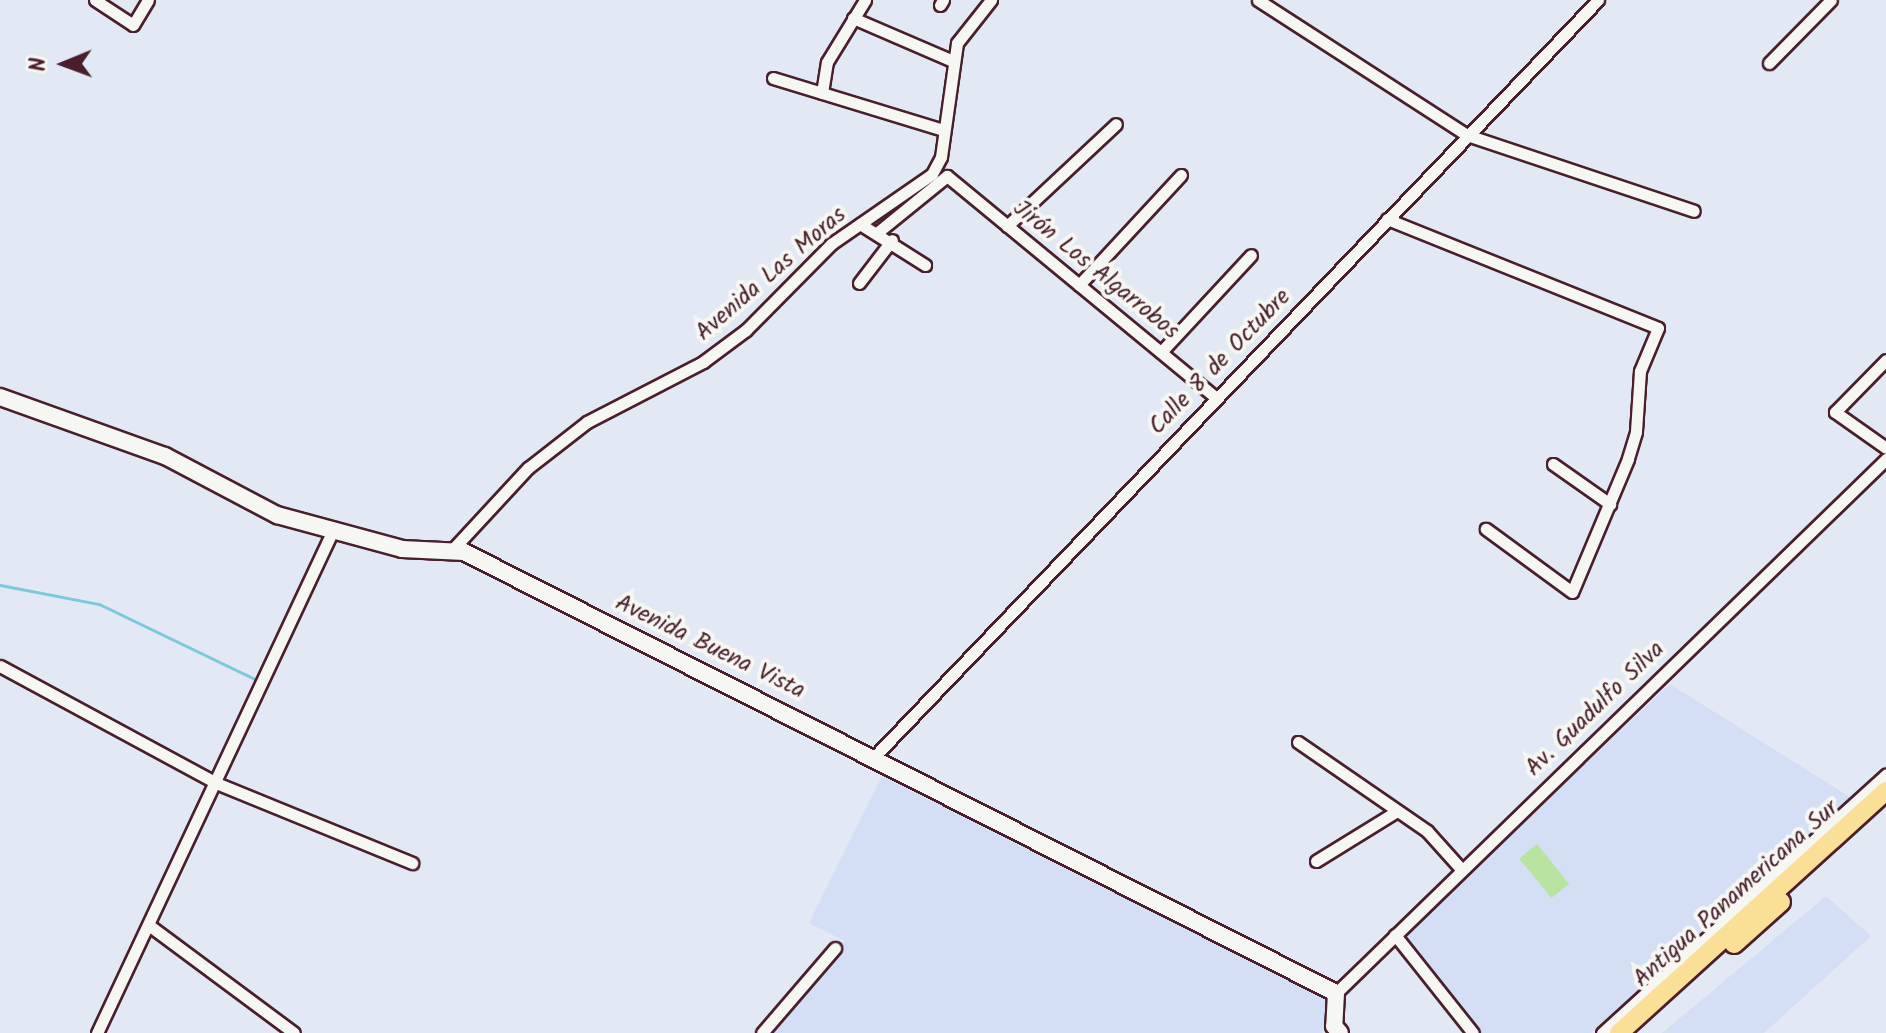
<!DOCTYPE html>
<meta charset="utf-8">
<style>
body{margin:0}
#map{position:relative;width:1886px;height:1033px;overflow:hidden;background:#e2e8f4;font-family:Kalam,sans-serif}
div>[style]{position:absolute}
.built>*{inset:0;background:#d4def5}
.green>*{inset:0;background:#b8e3a0;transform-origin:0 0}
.stream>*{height:3px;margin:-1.5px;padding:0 1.5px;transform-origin:1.5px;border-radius:1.5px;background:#7dc9dc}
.roads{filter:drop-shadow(2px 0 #4a1f2b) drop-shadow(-2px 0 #4a1f2b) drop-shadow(0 2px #4a1f2b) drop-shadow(0 -2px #4a1f2b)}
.street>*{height:11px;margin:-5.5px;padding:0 5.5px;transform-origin:5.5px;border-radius:5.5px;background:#f6f6f2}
.secondary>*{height:16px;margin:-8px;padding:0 8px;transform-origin:8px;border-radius:8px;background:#f6f6f2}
.primary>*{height:18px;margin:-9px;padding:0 9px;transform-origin:9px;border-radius:9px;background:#fadf96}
span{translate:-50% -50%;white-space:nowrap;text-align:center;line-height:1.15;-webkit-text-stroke:8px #f6f6f2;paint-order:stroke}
.street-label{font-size:24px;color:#4a1f2b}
.north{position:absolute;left:24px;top:24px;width:80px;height:80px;-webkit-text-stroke:6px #f6f6f2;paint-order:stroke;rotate:269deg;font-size:22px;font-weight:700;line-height:32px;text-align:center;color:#4a1f2b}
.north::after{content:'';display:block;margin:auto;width:28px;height:36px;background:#4a1f2b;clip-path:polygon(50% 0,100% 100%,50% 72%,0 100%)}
</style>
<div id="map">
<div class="built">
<div style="clip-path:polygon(1670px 684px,1853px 799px,1591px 1033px,1469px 1033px,1395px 942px)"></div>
<div style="clip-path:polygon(883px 774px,1237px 945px,1328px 998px,1331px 1010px,1322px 1033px,771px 1033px,845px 941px,809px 923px)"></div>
<div style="clip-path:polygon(1826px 896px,1871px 936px,1764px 1033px,1662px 1033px)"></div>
</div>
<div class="green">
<div style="left:1537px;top:844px;width:51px;height:23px;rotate:51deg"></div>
</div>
<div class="stream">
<div style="left:0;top:585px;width:101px;rotate:10.9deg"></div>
<div style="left:99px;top:604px;width:175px;rotate:25.7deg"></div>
</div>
<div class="roads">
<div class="street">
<div style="left:95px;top:0;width:45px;rotate:33.3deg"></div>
<div style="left:133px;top:25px;width:29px;rotate:-59deg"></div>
<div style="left:1258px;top:0;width:249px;rotate:32.9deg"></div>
<div style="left:1467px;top:135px;width:239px;rotate:18.5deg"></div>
<div style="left:940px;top:5px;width:6px;rotate:-59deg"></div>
<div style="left:853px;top:18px;width:109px;rotate:23.3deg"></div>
<div style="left:1769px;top:63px;width:88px;rotate:-45.5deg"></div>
<div style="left:773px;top:78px;width:178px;rotate:17deg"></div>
<div style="left:822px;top:93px;width:31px;rotate:-81deg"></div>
<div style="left:827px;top:62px;width:73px;rotate:-58.5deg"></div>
<div style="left:1387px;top:219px;width:292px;rotate:21.9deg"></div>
<div style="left:1658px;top:328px;width:47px;rotate:112.7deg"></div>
<div style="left:1640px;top:371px;width:61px;rotate:93.8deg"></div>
<div style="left:1636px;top:432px;width:28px;rotate:107deg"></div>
<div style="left:1628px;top:459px;width:144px;rotate:112.8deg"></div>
<div style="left:1572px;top:592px;width:107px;rotate:-143.8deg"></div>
<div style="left:860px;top:224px;width:77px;rotate:32.2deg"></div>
<div style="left:1007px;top:226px;width:149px;rotate:-43.1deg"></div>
<div style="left:878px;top:232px;width:89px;rotate:-39.1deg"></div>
<div style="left:947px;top:176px;width:349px;rotate:39.5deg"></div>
<div style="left:859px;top:283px;width:54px;rotate:-52.5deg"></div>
<div style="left:1079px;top:285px;width:150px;rotate:-47.2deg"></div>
<div style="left:1161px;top:352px;width:132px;rotate:-47.1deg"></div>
<div style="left:1886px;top:360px;width:73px;rotate:134.4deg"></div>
<div style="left:1835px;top:412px;width:62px;rotate:35.2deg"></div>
<div style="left:1553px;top:464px;width:70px;rotate:35.1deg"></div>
<div style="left:452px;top:550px;width:112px;rotate:-47.2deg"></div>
<div style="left:528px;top:468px;width:75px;rotate:-37.9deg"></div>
<div style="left:587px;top:422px;width:131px;rotate:-27.3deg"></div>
<div style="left:703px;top:362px;width:54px;rotate:-36.7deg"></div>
<div style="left:746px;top:330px;width:121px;rotate:-45.3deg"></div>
<div style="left:831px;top:244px;width:123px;rotate:-34.7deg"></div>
<div style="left:932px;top:174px;width:19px;rotate:-62deg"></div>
<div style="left:941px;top:157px;width:115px;rotate:-82deg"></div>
<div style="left:957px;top:43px;width:55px;rotate:-51.7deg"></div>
<div style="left:0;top:666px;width:246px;rotate:28.4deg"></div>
<div style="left:216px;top:783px;width:212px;rotate:22.2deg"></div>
<div style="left:1298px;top:742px;width:157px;rotate:34.6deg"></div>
<div style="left:1427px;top:831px;width:52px;rotate:48.1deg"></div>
<div style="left:875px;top:756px;width:1046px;rotate:-46.28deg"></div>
<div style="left:1316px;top:861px;width:95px;rotate:-31.7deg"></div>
<div style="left:150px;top:926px;width:179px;rotate:36.6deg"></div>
<div style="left:1395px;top:935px;width:125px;rotate:51.5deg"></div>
<div style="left:1336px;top:993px;width:767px;rotate:-44.15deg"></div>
<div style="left:97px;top:1033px;width:558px;rotate:-64.86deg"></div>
<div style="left:762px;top:1033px;width:112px;rotate:-49.3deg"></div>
<div style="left:1602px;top:1033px;width:384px;rotate:-42.3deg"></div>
</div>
<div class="secondary">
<div style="left:0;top:397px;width:175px;rotate:19.7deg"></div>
<div style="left:165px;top:456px;width:127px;rotate:27.8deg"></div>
<div style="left:277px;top:515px;width:130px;rotate:15.2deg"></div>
<div style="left:402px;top:549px;width:62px;rotate:2.8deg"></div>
<div style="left:464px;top:552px;width:977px;rotate:26.83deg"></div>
<div style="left:1336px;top:993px;width:33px;rotate:93deg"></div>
<div style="left:1334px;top:1026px;width:9px;rotate:49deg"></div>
</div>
<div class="primary">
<div style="left:1734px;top:944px;width:63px;rotate:-41.8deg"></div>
<div style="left:1619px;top:1033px;width:360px;rotate:-42.2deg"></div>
</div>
</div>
<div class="street-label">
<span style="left:1096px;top:270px;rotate:39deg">Jirón Los Algarrobos</span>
<span style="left:771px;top:274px;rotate:-41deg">Avenida Las Moras</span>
<span style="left:1220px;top:362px;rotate:-46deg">Calle 8 de Octubre</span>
<span style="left:710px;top:647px;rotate:26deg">Avenida Buena Vista</span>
<span style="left:1595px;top:709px;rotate:-44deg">Av. Guadulfo Silva</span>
<span style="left:1736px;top:894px;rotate:-42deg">Antigua Panamericana Sur</span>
</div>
<div class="north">N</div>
</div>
